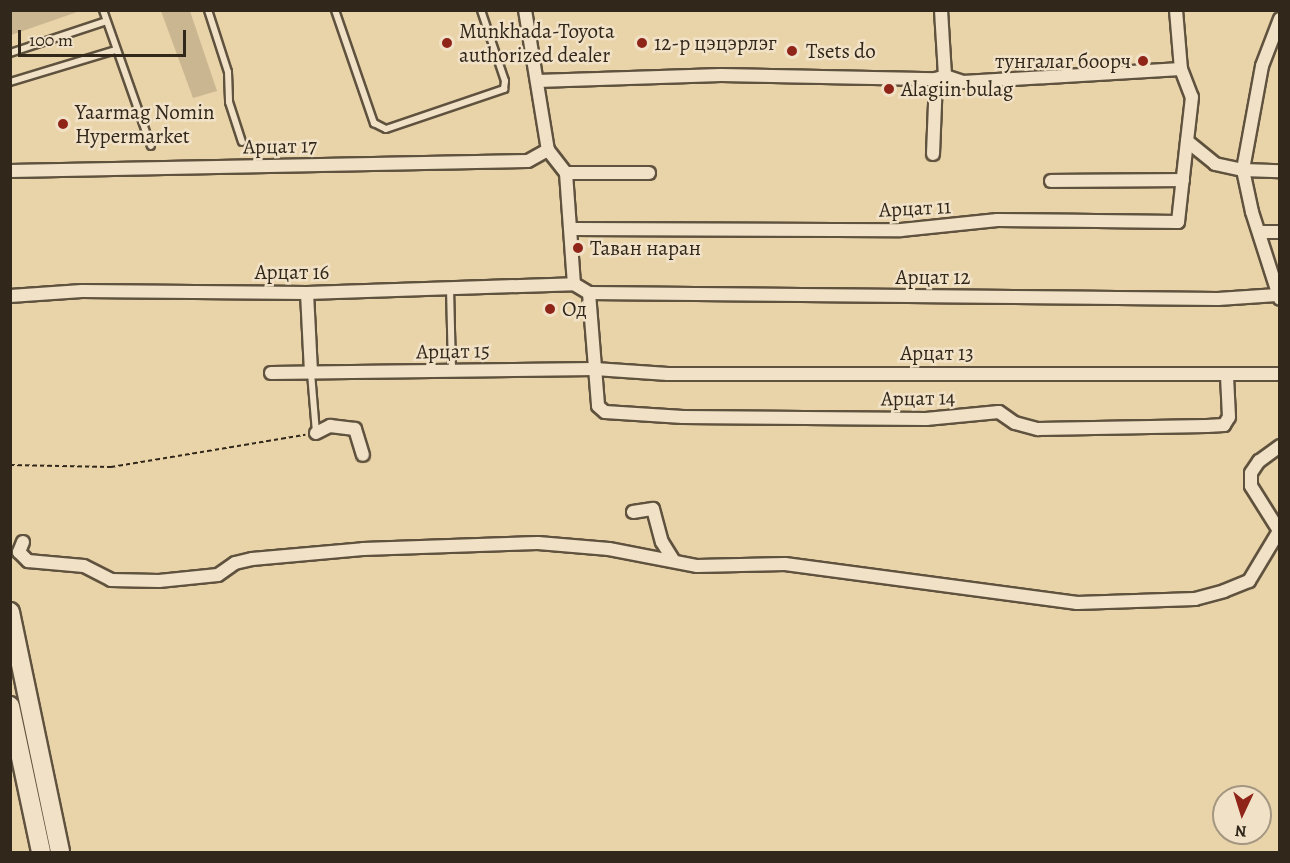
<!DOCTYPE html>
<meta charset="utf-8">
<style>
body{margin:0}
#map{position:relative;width:1290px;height:863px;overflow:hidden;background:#e9d3a9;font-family:Alegreya,serif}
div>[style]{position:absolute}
.green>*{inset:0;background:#cab691}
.path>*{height:2px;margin-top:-1px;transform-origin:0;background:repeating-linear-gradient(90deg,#31271a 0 4.5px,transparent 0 7.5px)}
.roads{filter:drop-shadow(2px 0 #5f523e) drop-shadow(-2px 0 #5f523e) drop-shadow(0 2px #5f523e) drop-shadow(0 -2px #5f523e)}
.service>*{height:6px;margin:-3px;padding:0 3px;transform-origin:3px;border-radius:3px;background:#f1e2c7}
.minor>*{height:12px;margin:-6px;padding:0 6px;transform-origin:6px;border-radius:6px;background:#f1e2c7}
.secondary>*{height:18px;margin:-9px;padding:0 9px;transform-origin:9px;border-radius:9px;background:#f1e2c7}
.dots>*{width:16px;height:16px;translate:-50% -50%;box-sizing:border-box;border:3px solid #f1e2c7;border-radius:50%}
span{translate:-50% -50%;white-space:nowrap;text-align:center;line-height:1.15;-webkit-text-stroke:5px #f1e2c7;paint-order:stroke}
.poi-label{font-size:21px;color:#31271a}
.left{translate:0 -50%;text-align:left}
.right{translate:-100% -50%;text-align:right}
.street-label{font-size:21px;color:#31271a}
.frame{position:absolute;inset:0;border:12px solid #31271a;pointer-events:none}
.north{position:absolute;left:1212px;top:785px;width:60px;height:60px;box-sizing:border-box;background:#f1e2c7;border:2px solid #a49782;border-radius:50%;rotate:184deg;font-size:16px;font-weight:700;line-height:24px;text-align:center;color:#31271a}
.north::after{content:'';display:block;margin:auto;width:21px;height:27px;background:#8f2418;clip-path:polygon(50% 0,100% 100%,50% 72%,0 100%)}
.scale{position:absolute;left:18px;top:30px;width:168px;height:27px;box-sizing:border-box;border:3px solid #31271a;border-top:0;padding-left:8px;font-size:18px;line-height:21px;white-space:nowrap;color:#31271a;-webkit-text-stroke:4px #f1e2c7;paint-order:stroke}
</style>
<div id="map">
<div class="green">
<div style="clip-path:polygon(11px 10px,80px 10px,80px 11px,11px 35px)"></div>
<div style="clip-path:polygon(161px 11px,190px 11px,217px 91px,193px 98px)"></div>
</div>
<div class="path">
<div style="left:10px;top:465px;width:101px;rotate:1.1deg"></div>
<div style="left:111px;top:467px;width:197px;rotate:-9.4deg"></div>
</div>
<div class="roads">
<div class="service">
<div style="left:103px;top:10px;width:144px;rotate:70.6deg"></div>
<div style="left:208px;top:10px;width:65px;rotate:72.1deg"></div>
<div style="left:228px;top:72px;width:30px;rotate:88deg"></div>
<div style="left:229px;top:102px;width:42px;rotate:72deg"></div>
<div style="left:335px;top:10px;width:120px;rotate:71deg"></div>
<div style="left:374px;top:123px;width:13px;rotate:27deg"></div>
<div style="left:386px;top:129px;width:125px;rotate:-18.7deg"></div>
<div style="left:504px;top:89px;width:8px;rotate:-83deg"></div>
<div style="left:505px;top:81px;width:75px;rotate:-108.7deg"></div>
<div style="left:10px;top:53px;width:99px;rotate:-18.3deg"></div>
<div style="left:10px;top:82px;width:110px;rotate:-16.9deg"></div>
<div style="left:450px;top:288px;width:82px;rotate:88.6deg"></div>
<div style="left:311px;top:373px;width:60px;rotate:85.2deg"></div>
</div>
<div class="minor">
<div style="left:525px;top:10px;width:142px;rotate:80.7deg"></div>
<div style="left:548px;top:150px;width:29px;rotate:52deg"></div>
<div style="left:566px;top:173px;width:111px;rotate:85.9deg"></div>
<div style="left:574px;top:284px;width:17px;rotate:31deg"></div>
<div style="left:589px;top:293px;width:113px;rotate:85.4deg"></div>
<div style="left:598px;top:406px;width:9px;rotate:41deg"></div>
<div style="left:605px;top:412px;width:78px;rotate:3.7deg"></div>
<div style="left:683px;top:417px;width:243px;rotate:0.5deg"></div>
<div style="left:926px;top:419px;width:73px;rotate:-5.5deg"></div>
<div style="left:999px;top:412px;width:19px;rotate:35deg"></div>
<div style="left:1015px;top:423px;width:24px;rotate:15deg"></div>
<div style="left:1038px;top:429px;width:169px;rotate:-1deg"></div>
<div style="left:1207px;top:426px;width:17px;rotate:-3deg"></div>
<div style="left:1224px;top:425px;width:9px;rotate:-58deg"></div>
<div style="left:1229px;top:417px;width:41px;rotate:-92.8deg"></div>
<div style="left:941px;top:10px;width:66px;rotate:86.5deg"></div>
<div style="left:1176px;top:10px;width:59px;rotate:85.2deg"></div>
<div style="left:1280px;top:19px;width:50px;rotate:111deg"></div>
<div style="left:1262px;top:66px;width:106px;rotate:100.4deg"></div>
<div style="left:1243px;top:170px;width:37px;rotate:2deg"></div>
<div style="left:537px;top:81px;width:184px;rotate:-1.9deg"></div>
<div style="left:721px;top:75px;width:215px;rotate:1.1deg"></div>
<div style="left:936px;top:79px;width:9px;rotate:-18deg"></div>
<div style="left:945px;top:76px;width:19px;rotate:18deg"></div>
<div style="left:963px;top:82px;width:218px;rotate:-3.4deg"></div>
<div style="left:1181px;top:69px;width:30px;rotate:69deg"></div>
<div style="left:1192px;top:97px;width:44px;rotate:96.5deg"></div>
<div style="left:1187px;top:141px;width:36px;rotate:39deg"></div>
<div style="left:1215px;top:164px;width:29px;rotate:12deg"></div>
<div style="left:1243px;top:170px;width:43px;rotate:77.9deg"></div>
<div style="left:1252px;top:212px;width:91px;rotate:72.2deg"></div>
<div style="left:933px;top:154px;width:75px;rotate:-87.7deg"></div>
<div style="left:10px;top:171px;width:518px;rotate:-1.11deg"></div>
<div style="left:528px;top:161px;width:23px;rotate:-29deg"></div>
<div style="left:566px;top:173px;width:83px"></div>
<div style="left:1051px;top:181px;width:132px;rotate:-0.4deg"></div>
<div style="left:573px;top:229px;width:328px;rotate:0.2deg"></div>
<div style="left:901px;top:230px;width:97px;rotate:-5.9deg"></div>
<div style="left:997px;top:220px;width:181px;rotate:0.6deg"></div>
<div style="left:1178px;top:222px;width:81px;rotate:-83.7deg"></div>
<div style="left:1260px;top:232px;width:20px"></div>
<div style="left:307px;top:293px;width:80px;rotate:87.1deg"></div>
<div style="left:589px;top:293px;width:629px;rotate:0.55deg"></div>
<div style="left:1218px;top:299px;width:59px;rotate:-3.9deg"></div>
<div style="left:10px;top:296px;width:72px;rotate:-4deg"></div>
<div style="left:82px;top:291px;width:225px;rotate:0.5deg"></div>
<div style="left:307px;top:293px;width:267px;rotate:-1.9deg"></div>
<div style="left:271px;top:373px;width:324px;rotate:-0.7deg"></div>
<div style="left:595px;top:369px;width:73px;rotate:3.9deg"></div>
<div style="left:668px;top:374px;width:612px"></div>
<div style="left:316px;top:433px;width:16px;rotate:-27deg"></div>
<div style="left:330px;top:426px;width:25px;rotate:7deg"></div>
<div style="left:355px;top:429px;width:27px;rotate:73deg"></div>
<div style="left:1280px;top:446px;width:26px;rotate:144deg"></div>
<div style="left:1259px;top:461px;width:14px;rotate:124deg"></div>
<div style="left:1251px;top:473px;width:13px;rotate:90deg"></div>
<div style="left:1251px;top:486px;width:54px;rotate:57.8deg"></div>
<div style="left:633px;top:512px;width:20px;rotate:-9deg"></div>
<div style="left:653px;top:509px;width:34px;rotate:75deg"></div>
<div style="left:662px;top:542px;width:22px;rotate:58deg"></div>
<div style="left:23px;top:542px;width:11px;rotate:112deg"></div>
<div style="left:19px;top:552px;width:13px;rotate:45deg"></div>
<div style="left:28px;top:561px;width:56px;rotate:5.1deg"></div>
<div style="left:84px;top:566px;width:30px;rotate:27deg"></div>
<div style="left:111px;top:580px;width:48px;rotate:1.2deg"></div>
<div style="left:159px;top:581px;width:59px;rotate:-5.8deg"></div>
<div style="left:218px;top:575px;width:21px;rotate:-35deg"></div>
<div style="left:235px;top:563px;width:17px;rotate:-13deg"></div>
<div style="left:252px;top:559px;width:111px;rotate:-5.1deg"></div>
<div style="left:363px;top:549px;width:175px;rotate:-2deg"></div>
<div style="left:538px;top:543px;width:71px;rotate:4.8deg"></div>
<div style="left:609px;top:549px;width:90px;rotate:10.9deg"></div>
<div style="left:697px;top:566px;width:88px;rotate:-1.3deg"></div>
<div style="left:785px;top:564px;width:295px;rotate:7.6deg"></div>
<div style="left:1077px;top:603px;width:118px;rotate:-1.9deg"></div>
<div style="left:1195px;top:599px;width:30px;rotate:-15deg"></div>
<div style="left:1224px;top:591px;width:27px;rotate:-22deg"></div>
<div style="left:1249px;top:581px;width:58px;rotate:-59deg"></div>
</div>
<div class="secondary">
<div style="left:10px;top:612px;width:245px;rotate:78.2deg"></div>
<div style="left:10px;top:706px;width:149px;rotate:78deg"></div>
</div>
</div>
<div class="dots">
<div style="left:447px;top:43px;background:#8f2418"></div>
<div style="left:642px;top:43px;background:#8f2418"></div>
<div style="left:792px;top:51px;background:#8f2418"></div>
<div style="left:1143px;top:61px;background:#8f2418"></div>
<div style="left:889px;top:89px;background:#8f2418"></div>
<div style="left:63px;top:124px;background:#8f2418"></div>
<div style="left:578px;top:248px;background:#8f2418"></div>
<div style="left:550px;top:309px;background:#8f2418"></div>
</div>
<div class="poi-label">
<span class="left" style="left:459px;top:43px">Munkhada-Toyota<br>authorized dealer</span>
<span class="left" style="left:654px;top:43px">12-р цэцэрлэг</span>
<span class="left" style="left:806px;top:51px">Tsets do</span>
<span class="right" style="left:1131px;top:61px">тунгалаг боорч</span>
<span class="left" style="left:901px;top:89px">Alagiin bulag</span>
<span class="left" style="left:75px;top:124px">Yaarmag Nomin<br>Hypermarket</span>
<span class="left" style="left:590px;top:248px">Таван наран</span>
<span class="left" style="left:562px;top:309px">Од</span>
</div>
<div class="street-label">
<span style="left:280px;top:146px;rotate:-1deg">Арцат 17</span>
<span style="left:915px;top:208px;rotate:-3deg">Арцат 11</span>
<span style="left:292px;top:272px">Арцат 16</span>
<span style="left:933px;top:277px">Арцат 12</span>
<span style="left:453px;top:351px;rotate:-1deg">Арцат 15</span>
<span style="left:937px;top:353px">Арцат 13</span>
<span style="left:918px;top:398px;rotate:-1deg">Арцат 14</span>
</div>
<div class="frame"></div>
<div class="north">N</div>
<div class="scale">100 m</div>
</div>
